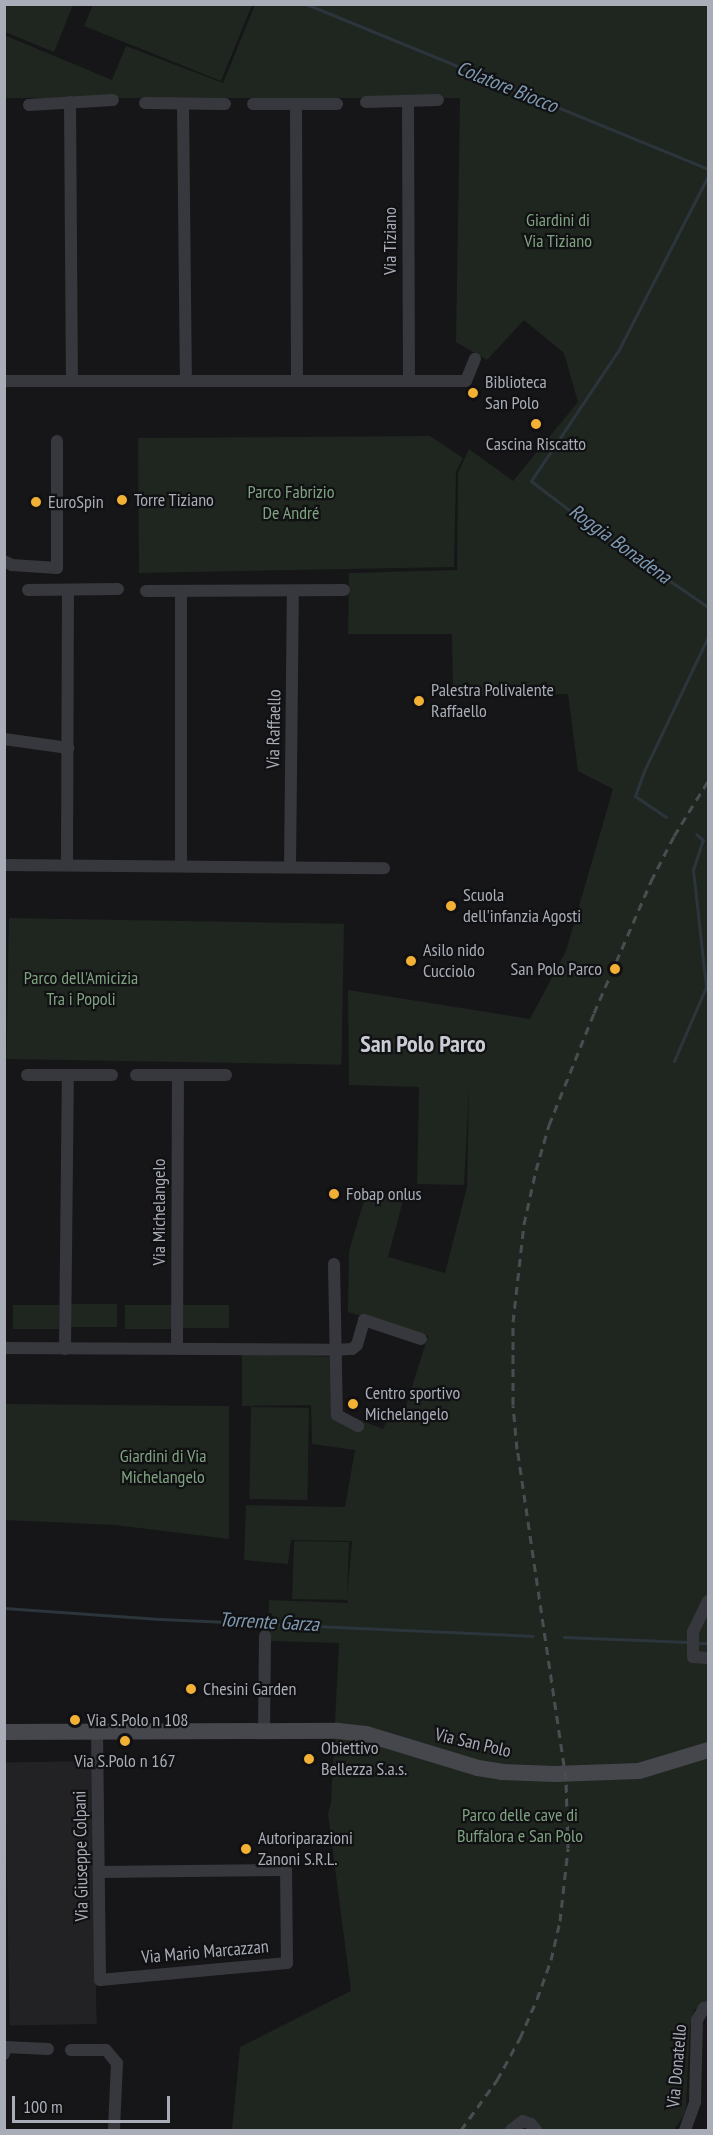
<!DOCTYPE html>
<meta charset="utf-8">
<style>
body{margin:0}
#map{position:relative;width:713px;height:2135px;overflow:hidden;background:#161618;font-family:"PT Sans Narrow",sans-serif}
div>[style]{position:absolute}
.built>*{inset:0;background:#222225;transform-origin:0 0}
.green>*{inset:0;background:#1e261f;transform-origin:0 0}
.stream>*{height:3px;margin:-1.5px;padding:0 1.5px;transform-origin:1.5px;border-radius:1.5px;background:#2c353c}
.street>*{height:12px;margin:-6px;padding:0 6px;transform-origin:6px;border-radius:6px;background:#37383d}
.secondary>*{height:16px;margin:-8px;padding:0 8px;transform-origin:8px;border-radius:8px;background:#45474d}
.rail>*{height:3px;margin-top:-1.5px;transform-origin:0;background:repeating-linear-gradient(90deg,#4a4c52 0 8px,transparent 0 14px)}
.dots>*{width:16px;height:16px;translate:-50% -50%;box-sizing:border-box;border:3px solid #111113;border-radius:50%}
span{translate:-50% -50%;white-space:nowrap;text-align:center;line-height:1.15;-webkit-text-stroke:4.5px #111113;paint-order:stroke}
.park-label{font-size:18px;color:#7fa381}
.street-label{font-size:18px;color:#a8adb8}
.poi-label{font-size:18px;color:#a8adb8}
.left{translate:0 -50%;text-align:left}
.right{translate:-100% -50%;text-align:right}
.water-label{font-size:20px;color:#7f9bb3;font-style:italic}
.district-label{font-size:24px;color:#c9ccd4;font-weight:700}
.frame{position:absolute;inset:0;border:6px solid #a8adb8;pointer-events:none}
.scale{position:absolute;left:12px;top:2096px;width:158px;height:27px;box-sizing:border-box;border:3px solid #a8adb8;border-top:0;padding-left:8px;font-size:18px;line-height:21px;white-space:nowrap;color:#a8adb8;-webkit-text-stroke:4px #111113;paint-order:stroke}
</style>
<div id="map">
<div class="built">
<div style="left:92px;top:1761px;width:263px;height:87px;rotate:89deg"></div>
</div>
<div class="green">
<div style="clip-path:polygon(4px 5px,5px 4px,73px 5px,54px 52px,5px 32px)"></div>
<div style="clip-path:polygon(93px 5px,93px 4px,252px 5px,221px 81px,84px 26px)"></div>
<div style="clip-path:polygon(255px 5px,708px 5px,708px 2002px,694px 2010px,690px 2026px,686px 2108px,683px 2117px,674px 2130px,543px 2130px,530px 2118px,522px 2130px,232px 2130px,240px 2047px,351px 1991px,328px 1814px,331px 1803px,339px 1643px,268px 1641px,269px 1600px,348px 1603px,347px 1600px,292px 1599px,294px 1541px,349px 1542px,347px 1598px,352px 1541px,291px 1540px,288px 1564px,244px 1560px,246px 1505px,345px 1507px,355px 1450px,312px 1444px,311px 1405px,242px 1406px,242px 1354px,333px 1357px,334px 1410px,383px 1429px,389px 1415px,402px 1419px,428px 1336px,348px 1312px,349px 1251px,366px 1194px,405px 1193px,388px 1257px,445px 1273px,467px 1187px,469px 1088px,464px 1185px,417px 1184px,419px 1087px,349px 1085px,348px 990px,530px 1019px,566px 951px,613px 789px,578px 771px,568px 694px,453px 697px,452px 634px,348px 634px,349px 573px,457px 570px,458px 473px,469px 449px,513px 481px,578px 402px,564px 353px,524px 320px,487px 360px,456px 342px,460px 98px,5px 98px,4px 35px,112px 80px,126px 46px,223px 83px)"></div>
<div style="clip-path:polygon(430px 436px,463px 458px,456px 472px,454px 567px,139px 573px,138px 438px)"></div>
<div style="left:9px;top:918px;width:335px;height:141px;rotate:1deg"></div>
<div style="left:71px;top:1304px;width:46px;height:23px"></div>
<div style="left:13px;top:1305px;width:46px;height:24px"></div>
<div style="left:125px;top:1305px;width:47px;height:24px"></div>
<div style="left:183px;top:1305px;width:46px;height:23px"></div>
<div style="clip-path:polygon(5px 1404px,229px 1406px,229px 1539px,115px 1525px,5px 1520px)"></div>
<div style="left:251px;top:1407px;width:58px;height:92px;rotate:1deg"></div>
</div>
<div class="stream">
<div style="left:306px;top:4px;width:435px;rotate:22.3deg"></div>
<div style="left:708px;top:176px;width:197px;rotate:117.2deg"></div>
<div style="left:618px;top:351px;width:156px;rotate:123.8deg"></div>
<div style="left:531px;top:481px;width:79px;rotate:37.3deg"></div>
<div style="left:594px;top:529px;width:138px;rotate:34.4deg"></div>
<div style="left:666px;top:817px;width:37px;rotate:-146deg"></div>
<div style="left:635px;top:796px;width:27px;rotate:-70deg"></div>
<div style="left:644px;top:771px;width:148px;rotate:-64.5deg"></div>
<div style="left:674px;top:1061px;width:81px;rotate:-66.6deg"></div>
<div style="left:706px;top:987px;width:118px;rotate:-96.3deg"></div>
<div style="left:693px;top:870px;width:32px;rotate:-72deg"></div>
<div style="left:703px;top:840px;width:9px;rotate:-139deg"></div>
<div style="left:4px;top:1608px;width:156px;rotate:4deg"></div>
<div style="left:160px;top:1619px;width:373px;rotate:2.6deg"></div>
<div style="left:564px;top:1637px;width:125px;rotate:2.3deg"></div>
<div style="left:695px;top:1643px;width:13px"></div>
</div>
<div class="street">
<div style="left:408px;top:101px;width:280px;rotate:89.8deg"></div>
<div style="left:70px;top:102px;width:279px;rotate:89.6deg"></div>
<div style="left:366px;top:102px;width:72px;rotate:-1.6deg"></div>
<div style="left:145px;top:103px;width:80px;rotate:0.7deg"></div>
<div style="left:183px;top:104px;width:277px;rotate:89.4deg"></div>
<div style="left:253px;top:104px;width:84px"></div>
<div style="left:296px;top:104px;width:277px;rotate:89.8deg"></div>
<div style="left:29px;top:105px;width:84px;rotate:-3.4deg"></div>
<div style="left:4px;top:381px;width:462px"></div>
<div style="left:466px;top:381px;width:24px;rotate:-68deg"></div>
<div style="left:4px;top:561px;width:9px;rotate:27deg"></div>
<div style="left:12px;top:565px;width:45px;rotate:3.8deg"></div>
<div style="left:57px;top:568px;width:127px;rotate:-90deg"></div>
<div style="left:28px;top:590px;width:90px;rotate:-0.6deg"></div>
<div style="left:146px;top:591px;width:198px;rotate:-0.3deg"></div>
<div style="left:4px;top:739px;width:65px;rotate:8deg"></div>
<div style="left:4px;top:865px;width:380px;rotate:0.5deg"></div>
<div style="left:67px;top:865px;width:275px;rotate:-89.8deg"></div>
<div style="left:181px;top:866px;width:275px;rotate:-90deg"></div>
<div style="left:290px;top:867px;width:276px;rotate:-89.4deg"></div>
<div style="left:27px;top:1075px;width:85px"></div>
<div style="left:136px;top:1075px;width:90px"></div>
<div style="left:334px;top:1264px;width:151px;rotate:88.9deg"></div>
<div style="left:337px;top:1415px;width:24px;rotate:28deg"></div>
<div style="left:4px;top:1348px;width:332px;rotate:0.3deg"></div>
<div style="left:336px;top:1350px;width:16px;rotate:-4deg"></div>
<div style="left:352px;top:1349px;width:6px;rotate:-39deg"></div>
<div style="left:357px;top:1345px;width:26px;rotate:-74deg"></div>
<div style="left:364px;top:1320px;width:60px;rotate:18.4deg"></div>
<div style="left:65px;top:1349px;width:274px;rotate:-89.4deg"></div>
<div style="left:177px;top:1349px;width:274px;rotate:-89.8deg"></div>
<div style="left:708px;top:1601px;width:34px;rotate:116deg"></div>
<div style="left:693px;top:1632px;width:25px;rotate:90deg"></div>
<div style="left:693px;top:1657px;width:15px;rotate:4deg"></div>
<div style="left:264px;top:1731px;width:95px;rotate:-89.4deg"></div>
<div style="left:97px;top:1732px;width:248px;rotate:89.3deg"></div>
<div style="left:100px;top:1980px;width:188px;rotate:-5.2deg"></div>
<div style="left:287px;top:1963px;width:93px;rotate:-90.6deg"></div>
<div style="left:286px;top:1870px;width:186px;rotate:179.4deg"></div>
<div style="left:71px;top:2050px;width:35px"></div>
<div style="left:106px;top:2050px;width:17px;rotate:50deg"></div>
<div style="left:117px;top:2063px;width:67px;rotate:92.6deg"></div>
<div style="left:4px;top:2054px;width:7px;rotate:-82deg"></div>
<div style="left:5px;top:2047px;width:43px;rotate:2.7deg"></div>
<div style="left:511px;top:2130px;width:15px;rotate:-37deg"></div>
<div style="left:523px;top:2121px;width:9px;rotate:21deg"></div>
<div style="left:531px;top:2124px;width:8px;rotate:50deg"></div>
<div style="left:685px;top:2130px;width:30px;rotate:-70deg"></div>
<div style="left:695px;top:2102px;width:82px;rotate:-88.6deg"></div>
<div style="left:697px;top:2020px;width:14px;rotate:-60deg"></div>
<div style="left:704px;top:2008px;width:4px;rotate:-14deg"></div>
</div>
<div class="secondary">
<div style="left:4px;top:1732px;width:334px;rotate:-0.2deg"></div>
<div style="left:338px;top:1731px;width:28px;rotate:6deg"></div>
<div style="left:366px;top:1734px;width:117px;rotate:16.9deg"></div>
<div style="left:478px;top:1768px;width:24px;rotate:9deg"></div>
<div style="left:502px;top:1772px;width:53px;rotate:2.2deg"></div>
<div style="left:555px;top:1774px;width:84px;rotate:-2deg"></div>
<div style="left:639px;top:1771px;width:72px;rotate:-16.9deg"></div>
</div>
<div class="rail">
<div style="left:461px;top:2130px;width:62px;rotate:-54.2deg"></div>
<div style="left:497px;top:2080px;width:48px;rotate:-61.3deg"></div>
<div style="left:520px;top:2038px;width:43px;rotate:-66.4deg"></div>
<div style="left:537px;top:1999px;width:41px;rotate:-70.3deg"></div>
<div style="left:551px;top:1960px;width:40px;rotate:-77deg"></div>
<div style="left:560px;top:1921px;width:73px;rotate:-83.7deg"></div>
<div style="left:568px;top:1848px;width:69px;rotate:-91.7deg"></div>
<div style="left:566px;top:1779px;width:334px;rotate:-98.4deg"></div>
<div style="left:517px;top:1449px;width:44px;rotate:-95.2deg"></div>
<div style="left:513px;top:1405px;width:83px;rotate:-90deg"></div>
<div style="left:513px;top:1322px;width:99px;rotate:-83.6deg"></div>
<div style="left:524px;top:1224px;width:55px;rotate:-77.5deg"></div>
<div style="left:536px;top:1170px;width:47px;rotate:-73.9deg"></div>
<div style="left:549px;top:1125px;width:121px;rotate:-68.1deg"></div>
<div style="left:594px;top:1013px;width:144px;rotate:-66.6deg"></div>
<div style="left:651px;top:881px;width:51px;rotate:-62.9deg"></div>
<div style="left:674px;top:836px;width:65px;rotate:-58.3deg"></div>
</div>
<div class="dots">
<div style="left:473px;top:393px;background:#f2b134"></div>
<div style="left:536px;top:424px;background:#f2b134"></div>
<div style="left:122px;top:500px;background:#f2b134"></div>
<div style="left:36px;top:502px;background:#f2b134"></div>
<div style="left:419px;top:701px;background:#f2b134"></div>
<div style="left:451px;top:906px;background:#f2b134"></div>
<div style="left:411px;top:961px;background:#f2b134"></div>
<div style="left:615px;top:969px;background:#f2b134"></div>
<div style="left:334px;top:1194px;background:#f2b134"></div>
<div style="left:353px;top:1404px;background:#f2b134"></div>
<div style="left:191px;top:1689px;background:#f2b134"></div>
<div style="left:75px;top:1720px;background:#f2b134"></div>
<div style="left:125px;top:1741px;background:#f2b134"></div>
<div style="left:309px;top:1759px;background:#f2b134"></div>
<div style="left:246px;top:1849px;background:#f2b134"></div>
</div>
<div class="park-label">
<span style="left:558px;top:231px">Giardini di<br>Via Tiziano</span>
<span style="left:291px;top:503px">Parco Fabrizio<br>De André</span>
<span style="left:81px;top:989px">Parco dell'Amicizia<br>Tra i Popoli</span>
<span style="left:163px;top:1467px">Giardini di Via<br>Michelangelo</span>
<span style="left:520px;top:1826px">Parco delle cave di<br>Buffalora e San Polo</span>
</div>
<div class="street-label">
<span style="left:390px;top:241px;rotate:-90deg">Via Tiziano</span>
<span style="left:274px;top:729px;rotate:-89deg">Via Raffaello</span>
<span style="left:159px;top:1212px;rotate:-90deg">Via Michelangelo</span>
<span style="left:473px;top:1743px;rotate:13deg">Via San Polo</span>
<span style="left:81px;top:1856px;rotate:-91deg">Via Giuseppe Colpani</span>
<span style="left:205px;top:1952px;rotate:-5deg">Via Mario Marcazzan</span>
<span style="left:677px;top:2066px;rotate:-85deg">Via Donatello</span>
</div>
<div class="poi-label">
<span class="left" style="left:485px;top:393px">Biblioteca<br>San Polo</span>
<span style="left:536px;top:444px">Cascina Riscatto</span>
<span class="left" style="left:134px;top:500px">Torre Tiziano</span>
<span class="left" style="left:48px;top:502px">EuroSpin</span>
<span class="left" style="left:431px;top:701px">Palestra Polivalente<br>Raffaello</span>
<span class="left" style="left:463px;top:906px">Scuola<br>dell'infanzia Agosti</span>
<span class="left" style="left:423px;top:961px">Asilo nido<br>Cucciolo</span>
<span class="right" style="left:602px;top:969px">San Polo Parco</span>
<span class="left" style="left:346px;top:1194px">Fobap onlus</span>
<span class="left" style="left:365px;top:1404px">Centro sportivo<br>Michelangelo</span>
<span class="left" style="left:203px;top:1689px">Chesini Garden</span>
<span class="left" style="left:87px;top:1720px">Via S.Polo n 108</span>
<span class="left" style="left:321px;top:1759px">Obiettivo<br>Bellezza S.a.s.</span>
<span style="left:125px;top:1761px">Via S.Polo n 167</span>
<span class="left" style="left:258px;top:1849px">Autoriparazioni<br>Zanoni S.R.L.</span>
</div>
<div class="water-label">
<span style="left:507px;top:87px;rotate:22deg">Colatore Biocco</span>
<span style="left:620px;top:544px;rotate:36deg">Roggia Bonadena</span>
<span style="left:269px;top:1622px;rotate:3deg">Torrente Garza</span>
</div>
<div class="district-label">
<span style="left:423px;top:1044px">San Polo Parco</span>
</div>
<div class="frame"></div>
<div class="scale">100 m</div>
</div>
